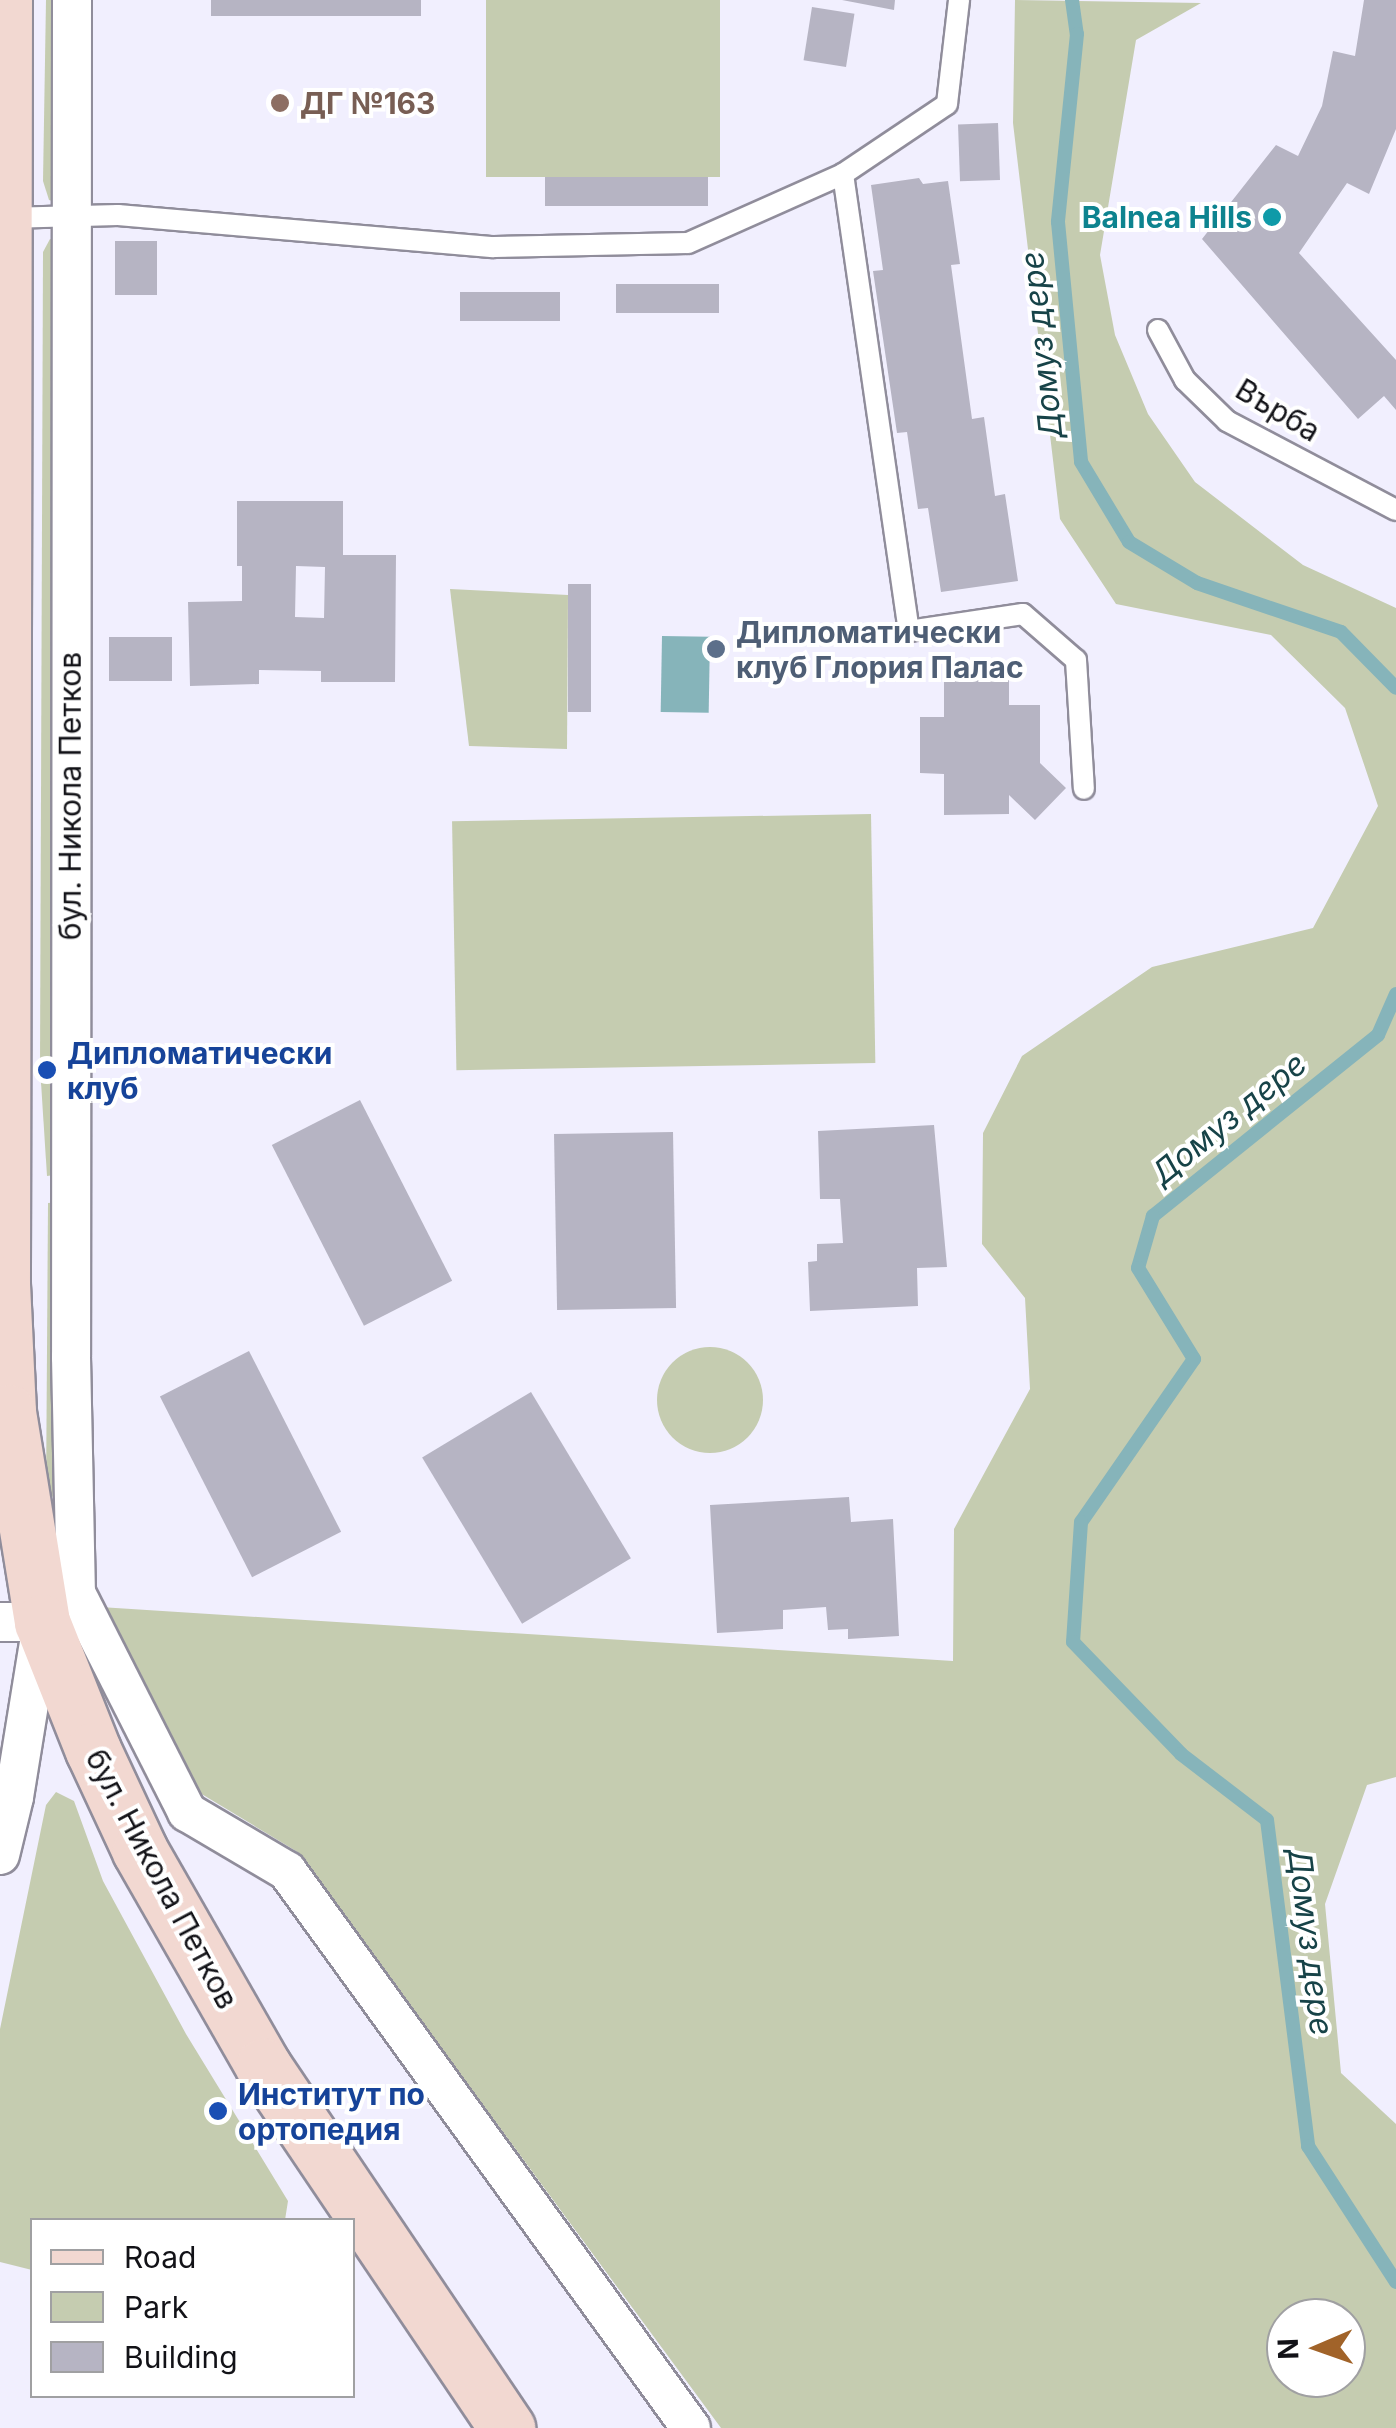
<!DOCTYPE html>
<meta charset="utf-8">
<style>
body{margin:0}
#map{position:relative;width:1396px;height:2428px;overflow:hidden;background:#f1effe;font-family:Inter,sans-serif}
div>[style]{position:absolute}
.green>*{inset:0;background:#c5ccb0;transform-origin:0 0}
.round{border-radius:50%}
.water>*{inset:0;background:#86b4ba;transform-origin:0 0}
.stream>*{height:14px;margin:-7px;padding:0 7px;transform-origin:7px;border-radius:7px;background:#86b4ba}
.building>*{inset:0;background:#b6b4c3;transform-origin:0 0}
.roads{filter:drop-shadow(2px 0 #908d9b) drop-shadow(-2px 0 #908d9b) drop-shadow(0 2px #908d9b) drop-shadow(0 -2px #908d9b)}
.lane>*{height:20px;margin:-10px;padding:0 10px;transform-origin:10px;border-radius:10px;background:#fff}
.street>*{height:38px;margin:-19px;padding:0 19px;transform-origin:19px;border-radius:19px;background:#fff}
.secondary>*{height:55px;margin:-27.5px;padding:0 27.5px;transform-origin:27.5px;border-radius:27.5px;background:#f2d8d1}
.dots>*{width:28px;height:28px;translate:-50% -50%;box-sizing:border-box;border:5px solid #fff;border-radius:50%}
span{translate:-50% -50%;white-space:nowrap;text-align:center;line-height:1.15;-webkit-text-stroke:8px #fff;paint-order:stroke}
.education-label{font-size:30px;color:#785e54;font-weight:700}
.left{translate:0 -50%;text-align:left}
.culture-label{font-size:30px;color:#0d838f;font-weight:700}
.right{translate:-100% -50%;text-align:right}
.street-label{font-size:30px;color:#121217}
.service-label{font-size:30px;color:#4e5e75;font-weight:700}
.transit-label{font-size:30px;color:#164399;font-weight:700}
.water-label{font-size:32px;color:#174348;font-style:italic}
.legend{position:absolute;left:30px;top:2218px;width:325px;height:180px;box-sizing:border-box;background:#fff;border:2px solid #a0a0a2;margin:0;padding:12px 18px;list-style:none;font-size:30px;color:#121217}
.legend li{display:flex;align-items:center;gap:20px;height:50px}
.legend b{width:50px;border:2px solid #a0a0a2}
.north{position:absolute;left:1266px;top:2298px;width:100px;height:100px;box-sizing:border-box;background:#fff;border:2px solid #a0a0a2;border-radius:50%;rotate:268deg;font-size:28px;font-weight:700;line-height:40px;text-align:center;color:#121217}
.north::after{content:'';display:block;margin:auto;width:35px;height:45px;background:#a16329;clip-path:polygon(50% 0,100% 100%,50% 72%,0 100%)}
</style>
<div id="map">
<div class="green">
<div style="clip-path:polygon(46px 0,68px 0,55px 202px,49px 200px,43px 181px)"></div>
<div style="left:486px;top:0;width:234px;height:177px"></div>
<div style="clip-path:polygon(evenodd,1015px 0,1201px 3px,1136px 40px,1100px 255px,1115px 335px,1148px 414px,1195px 482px,1303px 565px,1396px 608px,1396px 1777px,1367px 1785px,1325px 1904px,1341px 2073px,1396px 2124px,1396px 2428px,721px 2428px,296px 1851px,190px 1787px,100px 1607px,953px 1661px,954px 1529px,1030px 1389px,1025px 1298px,982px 1244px,983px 1133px,1022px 1056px,1152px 967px,1313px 928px,1378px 806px,1345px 708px,1271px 635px,1116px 604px,1060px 519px,1013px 123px,1015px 0,1286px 2318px,1346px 2318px,1346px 2378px,1286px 2378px,1286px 2318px)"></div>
<div style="clip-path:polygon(50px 239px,61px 241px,61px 1174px,47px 1176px,40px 1067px,43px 252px)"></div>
<div style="clip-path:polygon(450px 589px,568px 595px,567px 749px,469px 746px)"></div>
<div style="left:871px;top:814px;width:249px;height:419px;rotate:89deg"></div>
<div style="clip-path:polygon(63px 1202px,65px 1496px,46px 1497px,48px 1203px)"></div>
<div class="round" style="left:657px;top:1347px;width:106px;height:106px"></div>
<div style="clip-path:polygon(56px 1792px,74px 1801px,103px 1881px,186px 2034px,288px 2201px,285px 2220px,32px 2220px,32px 2270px,0 2262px,0 2029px,46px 1805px)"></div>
</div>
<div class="water">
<div style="left:662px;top:636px;width:48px;height:76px;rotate:1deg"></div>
</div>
<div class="stream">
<div style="left:1072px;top:0;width:34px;rotate:82deg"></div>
<div style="left:1077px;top:34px;width:189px;rotate:95.8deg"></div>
<div style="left:1058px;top:222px;width:241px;rotate:84.5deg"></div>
<div style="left:1081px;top:462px;width:93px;rotate:59deg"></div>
<div style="left:1129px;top:542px;width:79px;rotate:31.1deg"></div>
<div style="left:1197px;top:583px;width:152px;rotate:18.8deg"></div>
<div style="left:1341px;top:632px;width:78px;rotate:45.5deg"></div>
<div style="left:1396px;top:994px;width:45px;rotate:113.7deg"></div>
<div style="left:1378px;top:1035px;width:289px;rotate:141.2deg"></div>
<div style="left:1153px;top:1216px;width:54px;rotate:106.1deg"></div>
<div style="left:1138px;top:1268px;width:107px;rotate:58.4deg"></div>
<div style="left:1194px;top:1359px;width:198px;rotate:124.7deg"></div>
<div style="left:1081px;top:1522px;width:120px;rotate:93.8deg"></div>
<div style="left:1073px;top:1642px;width:156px;rotate:46deg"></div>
<div style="left:1181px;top:1754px;width:108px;rotate:37.5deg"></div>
<div style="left:1267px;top:1820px;width:329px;rotate:82.8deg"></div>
<div style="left:1308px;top:2146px;width:162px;rotate:57.1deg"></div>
</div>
<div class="building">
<div style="left:211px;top:0;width:210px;height:16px"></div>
<div style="clip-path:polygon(842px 0,895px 0,894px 10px)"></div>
<div style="clip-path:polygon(1364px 0,1396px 0,1396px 129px,1369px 194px,1347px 183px,1299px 253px,1396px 360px,1396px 410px,1384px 396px,1358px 419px,1202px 239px,1276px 145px,1298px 156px,1322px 106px,1333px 51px,1355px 56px)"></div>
<div style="left:812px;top:7px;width:43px;height:54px;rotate:9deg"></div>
<div style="left:998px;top:123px;width:57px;height:40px;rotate:88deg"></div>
<div style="left:545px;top:177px;width:163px;height:29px"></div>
<div style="clip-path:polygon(919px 178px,923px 184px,948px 181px,960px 264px,951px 265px,972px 419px,984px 417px,995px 496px,1005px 494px,1018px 581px,941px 592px,928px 508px,918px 509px,907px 432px,897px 433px,873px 271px,883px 270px,871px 185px)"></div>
<div style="left:115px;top:241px;width:42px;height:54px"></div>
<div style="left:719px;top:284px;width:29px;height:103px;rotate:90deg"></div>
<div style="left:460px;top:292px;width:100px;height:29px"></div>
<div style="clip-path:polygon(evenodd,237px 501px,343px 501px,343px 555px,396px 555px,395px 682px,321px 682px,321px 671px,259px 670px,259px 684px,190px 686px,188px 602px,242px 601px,242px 566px,237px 566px,237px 501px,296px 566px,325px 567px,324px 618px,295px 617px,296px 566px)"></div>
<div style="left:568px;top:584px;width:23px;height:128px"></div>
<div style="left:172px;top:637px;width:44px;height:63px;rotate:90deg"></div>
<div style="clip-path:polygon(944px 675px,1009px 675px,1009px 705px,1040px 705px,1040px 763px,1066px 788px,1035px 820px,1009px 795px,1009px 814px,944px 815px,944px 774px,920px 773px,920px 717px,944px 717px)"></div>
<div style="left:360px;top:1100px;width:203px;height:99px;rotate:63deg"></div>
<div style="clip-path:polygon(934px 1125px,947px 1267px,917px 1268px,918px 1306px,810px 1311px,808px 1262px,817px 1261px,817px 1244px,843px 1243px,840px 1199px,820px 1199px,818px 1131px)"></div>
<div style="left:673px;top:1132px;width:176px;height:119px;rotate:89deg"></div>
<div style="left:249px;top:1351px;width:203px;height:100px;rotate:63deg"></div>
<div style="left:531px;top:1392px;width:194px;height:127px;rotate:59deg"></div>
<div style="clip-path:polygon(849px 1497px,851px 1522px,893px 1519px,899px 1636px,848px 1639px,848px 1629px,828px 1630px,826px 1607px,783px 1610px,783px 1629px,717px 1633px,710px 1505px)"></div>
</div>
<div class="roads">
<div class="lane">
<div style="left:843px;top:174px;width:462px;rotate:81.8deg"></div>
<div style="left:909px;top:631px;width:115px;rotate:-8.5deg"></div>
<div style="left:1023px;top:614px;width:70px;rotate:41deg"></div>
<div style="left:1076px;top:660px;width:129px;rotate:86.5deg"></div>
<div style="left:6px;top:218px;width:112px;rotate:-1.5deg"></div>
<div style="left:118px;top:215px;width:377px;rotate:4.9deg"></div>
<div style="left:494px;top:247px;width:194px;rotate:-1.2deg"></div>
<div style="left:688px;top:243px;width:170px;rotate:-24deg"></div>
<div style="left:843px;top:174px;width:125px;rotate:-33.9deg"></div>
<div style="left:947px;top:104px;width:105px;rotate:-83.4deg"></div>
<div style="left:1158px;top:330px;width:57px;rotate:61.6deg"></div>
<div style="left:1185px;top:380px;width:59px;rotate:44.3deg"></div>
<div style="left:1227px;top:421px;width:191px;rotate:27.8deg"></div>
</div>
<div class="street">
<div style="left:72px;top:0;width:1357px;rotate:90.04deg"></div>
<div style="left:71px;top:1357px;width:236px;rotate:88.8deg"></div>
<div style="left:76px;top:1593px;width:246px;rotate:63.1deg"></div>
<div style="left:187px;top:1812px;width:116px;rotate:30.5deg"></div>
<div style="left:287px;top:1871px;width:688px;rotate:54.05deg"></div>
<div style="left:0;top:1622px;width:42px"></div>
<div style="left:0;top:1855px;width:60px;rotate:-76.4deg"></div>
<div style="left:14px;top:1797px;width:174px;rotate:-80.8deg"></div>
</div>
<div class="secondary">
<div style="left:4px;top:0;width:1284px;rotate:90.09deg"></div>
<div style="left:2px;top:1284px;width:128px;rotate:87.3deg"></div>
<div style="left:8px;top:1412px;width:213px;rotate:80.8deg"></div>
<div style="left:42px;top:1622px;width:138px;rotate:68.3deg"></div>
<div style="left:93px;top:1750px;width:111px;rotate:65deg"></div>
<div style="left:140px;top:1851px;width:248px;rotate:60.2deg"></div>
<div style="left:263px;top:2066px;width:437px;rotate:56deg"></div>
</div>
</div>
<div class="dots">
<div style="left:280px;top:103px;background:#8d6e63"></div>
<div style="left:1272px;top:217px;background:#0f9aa8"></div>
<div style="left:716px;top:649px;background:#5c6f8a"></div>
<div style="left:47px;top:1070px;background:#1a4fb4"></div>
<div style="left:218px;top:2111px;background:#1a4fb4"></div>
</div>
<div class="education-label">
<span class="left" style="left:300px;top:103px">ДГ №163</span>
</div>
<div class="culture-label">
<span class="right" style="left:1252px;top:217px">Balnea Hills</span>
</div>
<div class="street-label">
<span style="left:1278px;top:410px;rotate:31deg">Върба</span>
<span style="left:70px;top:796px;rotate:-90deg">бул. Никола Петков</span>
<span style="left:162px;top:1879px;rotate:62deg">бул. Никола Петков</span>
</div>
<div class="service-label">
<span class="left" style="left:736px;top:649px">Дипломатически<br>клуб Глория Палас</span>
</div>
<div class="transit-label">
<span class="left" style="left:67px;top:1070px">Дипломатически<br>клуб</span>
<span class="left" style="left:238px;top:2111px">Институт по<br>ортопедия</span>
</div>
<div class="water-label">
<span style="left:1042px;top:345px;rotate:-96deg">Домуз дере</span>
<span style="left:1229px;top:1119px;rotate:-39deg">Домуз дере</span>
<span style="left:1310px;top:1942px;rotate:83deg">Домуз дере</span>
</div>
<ul class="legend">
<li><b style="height:12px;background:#f2d8d1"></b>Road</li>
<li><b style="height:28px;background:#c5ccb0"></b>Park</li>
<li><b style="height:28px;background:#b6b4c3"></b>Building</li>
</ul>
<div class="north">N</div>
</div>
